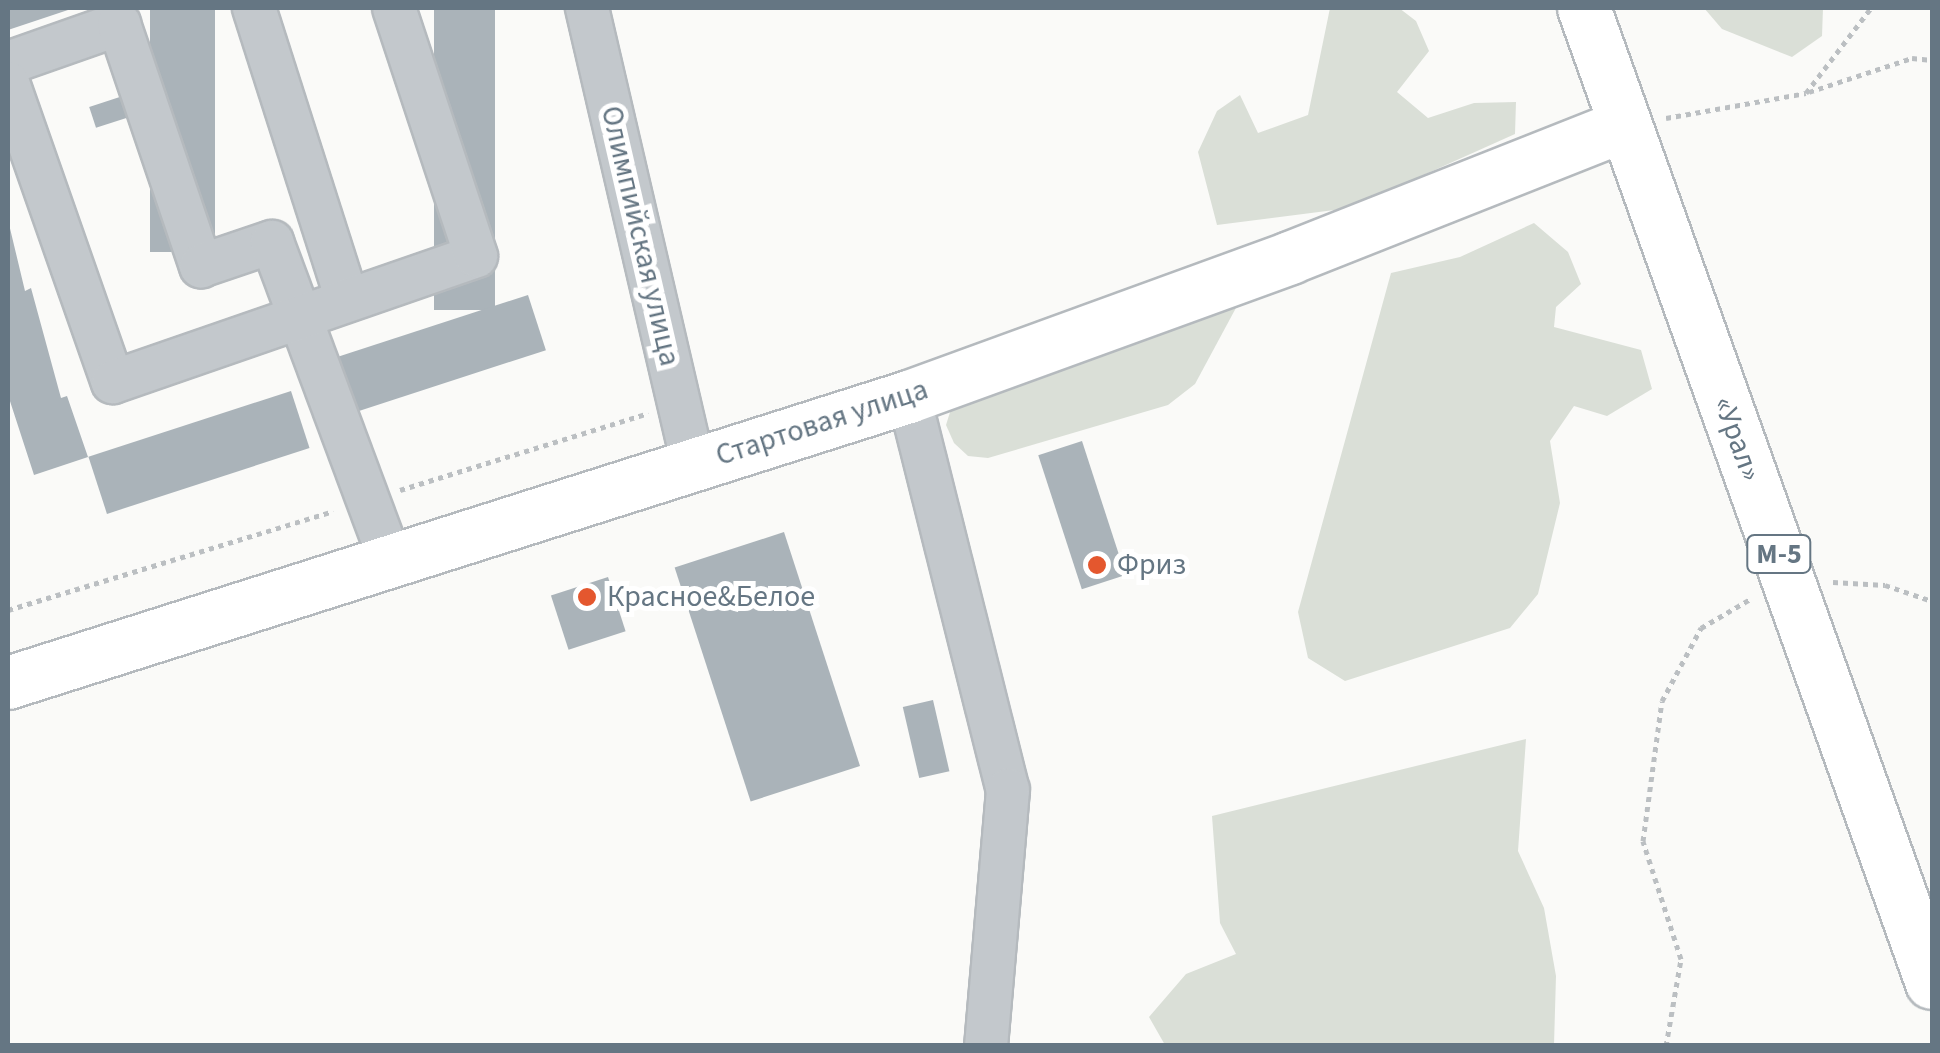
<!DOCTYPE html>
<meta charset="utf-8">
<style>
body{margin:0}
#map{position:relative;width:1940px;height:1053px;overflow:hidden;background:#fafaf8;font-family:"Source Sans 3",sans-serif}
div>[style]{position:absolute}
.green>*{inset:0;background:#dadfd7}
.building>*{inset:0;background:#aab3b9;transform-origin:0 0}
.path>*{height:5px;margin-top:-2.5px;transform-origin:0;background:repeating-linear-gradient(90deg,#bbbfc2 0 5px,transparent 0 10px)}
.roads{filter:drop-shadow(2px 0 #b5babe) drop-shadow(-2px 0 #b5babe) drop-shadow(0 2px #b5babe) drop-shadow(0 -2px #b5babe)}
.minor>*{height:42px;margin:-21px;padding:0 21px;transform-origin:21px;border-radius:21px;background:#c3c8cc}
.major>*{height:52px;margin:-26px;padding:0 26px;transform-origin:26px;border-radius:26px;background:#fff}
.dots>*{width:28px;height:28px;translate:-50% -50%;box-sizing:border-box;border:5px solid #fff;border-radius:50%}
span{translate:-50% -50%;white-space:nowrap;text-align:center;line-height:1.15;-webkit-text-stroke:10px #fff;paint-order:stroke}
.shield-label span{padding:2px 8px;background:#fff;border:2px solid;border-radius:8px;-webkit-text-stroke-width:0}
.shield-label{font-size:28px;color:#657683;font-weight:700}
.street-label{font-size:30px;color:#657683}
.poi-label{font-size:30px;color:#657683}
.left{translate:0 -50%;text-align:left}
.frame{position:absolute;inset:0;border:10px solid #657683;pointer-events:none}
</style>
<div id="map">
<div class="green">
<div style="clip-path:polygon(1330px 8px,1399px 8px,1416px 21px,1429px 51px,1397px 92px,1428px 118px,1474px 103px,1516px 102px,1515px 134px,1350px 208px,1217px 225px,1198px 152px,1217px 111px,1240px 95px,1258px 133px,1308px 115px)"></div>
<div style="clip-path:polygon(1704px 8px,1823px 8px,1822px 36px,1792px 57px,1722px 29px)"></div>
<div style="clip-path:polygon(1534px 223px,1568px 252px,1581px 284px,1556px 307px,1554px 327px,1641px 350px,1652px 389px,1607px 416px,1574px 406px,1550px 441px,1560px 503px,1538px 594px,1510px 628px,1345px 681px,1308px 658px,1298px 612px,1391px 273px,1460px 257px)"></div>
<div style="clip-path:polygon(1237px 306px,1195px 384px,1168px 405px,988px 458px,968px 456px,954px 443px,946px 425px,952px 406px)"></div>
<div style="clip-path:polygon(1526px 739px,1518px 851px,1544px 908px,1556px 976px,1554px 1045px,1165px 1045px,1149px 1017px,1186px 974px,1236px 954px,1220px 923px,1212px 816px)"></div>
</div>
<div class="building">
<div style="clip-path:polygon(8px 8px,74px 8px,8px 30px)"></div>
<div style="left:150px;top:8px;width:65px;height:244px"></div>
<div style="left:434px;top:8px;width:61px;height:302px"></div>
<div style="left:132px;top:93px;width:22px;height:45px;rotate:72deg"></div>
<div style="clip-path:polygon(8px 220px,25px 291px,31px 288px,61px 398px,67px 396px,88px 457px,34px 475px,8px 395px)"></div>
<div style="left:528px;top:295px;width:58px;height:203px;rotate:72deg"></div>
<div style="left:291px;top:391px;width:60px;height:213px;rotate:72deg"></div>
<div style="left:1082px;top:441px;width:141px;height:46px;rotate:72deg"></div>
<div style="left:784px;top:532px;width:246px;height:115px;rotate:72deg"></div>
<div style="left:608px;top:577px;width:57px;height:60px;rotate:72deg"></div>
<div style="left:933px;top:700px;width:73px;height:31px;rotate:77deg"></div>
</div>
<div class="path">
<div style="left:1809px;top:92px;width:108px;rotate:-18.3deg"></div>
<div style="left:1912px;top:58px;width:20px;rotate:6deg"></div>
<div style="left:1666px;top:118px;width:142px;rotate:-10.1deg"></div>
<div style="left:1806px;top:93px;width:107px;rotate:-52.6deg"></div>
<div style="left:400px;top:490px;width:260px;rotate:-17.2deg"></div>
<div style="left:1833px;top:582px;width:52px;rotate:3.3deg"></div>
<div style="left:1885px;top:585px;width:50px;rotate:18.8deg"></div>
<div style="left:8px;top:610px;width:340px;rotate:-16.9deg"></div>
<div style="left:1666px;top:1046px;width:88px;rotate:-80.2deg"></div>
<div style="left:1681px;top:959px;width:124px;rotate:-107.9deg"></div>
<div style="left:1643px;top:841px;width:141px;rotate:-82.3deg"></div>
<div style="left:1662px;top:701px;width:83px;rotate:-61.9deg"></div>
<div style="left:1701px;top:628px;width:59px;rotate:-30.5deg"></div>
</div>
<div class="roads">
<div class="minor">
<div style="left:254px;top:8px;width:306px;rotate:72.3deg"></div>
<div style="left:587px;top:8px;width:468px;rotate:76.9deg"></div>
<div style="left:8px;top:63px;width:118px;rotate:-19.4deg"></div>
<div style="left:119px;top:24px;width:256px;rotate:71.3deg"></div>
<div style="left:201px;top:266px;width:75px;rotate:-18.7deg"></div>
<div style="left:272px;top:242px;width:339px;rotate:69.6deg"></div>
<div style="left:8px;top:83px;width:317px;rotate:70.7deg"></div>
<div style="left:113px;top:382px;width:384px;rotate:-19.1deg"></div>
<div style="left:476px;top:256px;width:261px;rotate:-108.3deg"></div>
<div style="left:909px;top:397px;width:405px;rotate:75.9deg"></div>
<div style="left:1008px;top:790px;width:257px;rotate:94.9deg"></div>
</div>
<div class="major">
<div style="left:1584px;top:8px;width:1035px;rotate:70.36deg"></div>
<div style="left:8px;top:683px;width:945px;rotate:-17.61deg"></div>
<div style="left:909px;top:397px;width:406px;rotate:-20deg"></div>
<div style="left:1290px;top:258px;width:358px;rotate:-21.6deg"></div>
</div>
</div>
<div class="dots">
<div style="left:1097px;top:565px;background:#e4572e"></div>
<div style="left:587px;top:597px;background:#e4572e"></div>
</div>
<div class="shield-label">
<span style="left:1779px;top:554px">М-5</span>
</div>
<div class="street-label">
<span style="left:640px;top:236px;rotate:77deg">Олимпийская улица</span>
<span style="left:822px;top:423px;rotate:-18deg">Стартовая улица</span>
<span style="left:1737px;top:439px;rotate:70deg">«Урал»</span>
</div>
<div class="poi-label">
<span class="left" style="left:1117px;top:565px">Фриз</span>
<span class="left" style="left:607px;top:597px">Красное&amp;Белое</span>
</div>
<div class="frame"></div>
</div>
